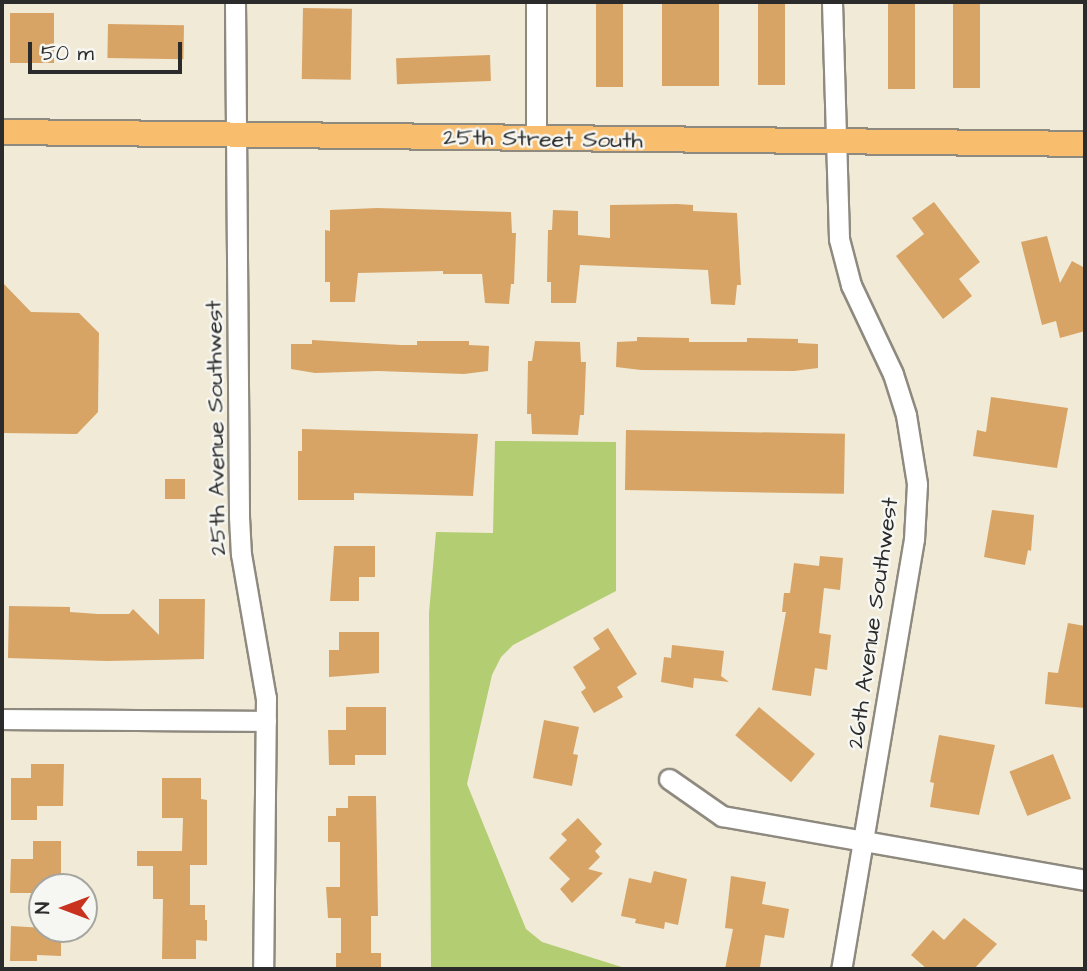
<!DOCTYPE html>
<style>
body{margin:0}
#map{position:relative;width:1087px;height:971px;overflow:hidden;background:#f1ead6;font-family:"Architects Daughter",sans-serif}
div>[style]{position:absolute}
.green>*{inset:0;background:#b3cd72}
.building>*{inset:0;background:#d7a466;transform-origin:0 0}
.roads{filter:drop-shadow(2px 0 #8e8a80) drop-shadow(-2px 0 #8e8a80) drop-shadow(0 2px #8e8a80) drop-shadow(0 -2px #8e8a80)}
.minor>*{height:19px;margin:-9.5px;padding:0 9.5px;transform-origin:9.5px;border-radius:9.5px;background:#fff}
.major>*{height:24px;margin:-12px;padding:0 12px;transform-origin:12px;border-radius:12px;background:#f9be6d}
span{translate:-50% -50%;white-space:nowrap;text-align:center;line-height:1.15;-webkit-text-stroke:5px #f6f6f2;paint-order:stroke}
.street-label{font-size:23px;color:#2b2b2b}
.frame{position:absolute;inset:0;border:4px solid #2b2b2b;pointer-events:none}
.north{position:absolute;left:28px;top:873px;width:70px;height:70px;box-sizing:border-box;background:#f6f6f2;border:2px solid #a5a5a2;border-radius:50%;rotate:270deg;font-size:19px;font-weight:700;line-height:28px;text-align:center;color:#2b2b2b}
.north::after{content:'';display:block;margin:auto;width:24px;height:32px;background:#c8321e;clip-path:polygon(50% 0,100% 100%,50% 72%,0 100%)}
.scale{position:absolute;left:28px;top:42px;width:154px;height:32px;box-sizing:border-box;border:4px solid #2b2b2b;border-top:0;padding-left:9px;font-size:21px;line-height:24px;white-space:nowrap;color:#2b2b2b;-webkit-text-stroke:5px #f6f6f2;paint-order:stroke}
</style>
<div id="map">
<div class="green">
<div style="clip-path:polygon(495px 441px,616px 442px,616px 591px,513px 645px,501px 657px,492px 675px,467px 784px,526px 929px,542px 942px,628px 969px,431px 969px,429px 613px,436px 532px,493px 533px)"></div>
</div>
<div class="building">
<div style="left:596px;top:2px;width:27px;height:85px"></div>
<div style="left:662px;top:2px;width:57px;height:84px"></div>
<div style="left:758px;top:2px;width:27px;height:83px"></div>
<div style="left:888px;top:2px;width:27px;height:87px"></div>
<div style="left:953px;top:2px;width:27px;height:86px"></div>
<div style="left:303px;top:8px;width:49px;height:71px;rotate:1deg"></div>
<div style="left:10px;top:13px;width:44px;height:50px"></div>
<div style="left:108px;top:24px;width:76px;height:34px;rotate:1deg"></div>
<div style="left:490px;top:55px;width:26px;height:94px;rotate:88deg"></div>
<div style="clip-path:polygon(934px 202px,980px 262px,959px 279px,972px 296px,943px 319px,896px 256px,924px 234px,912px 218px)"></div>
<div style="clip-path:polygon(677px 204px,693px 205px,693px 211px,737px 213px,741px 285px,737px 285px,735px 305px,711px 304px,708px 270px,580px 265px,576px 303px,551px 303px,551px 282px,547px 282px,548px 230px,552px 230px,553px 210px,578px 211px,578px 235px,610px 238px,610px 205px)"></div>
<div style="clip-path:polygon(377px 208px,511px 212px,512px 233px,516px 233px,514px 284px,511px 284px,509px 304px,485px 303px,482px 274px,443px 274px,443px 271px,358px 273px,355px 302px,330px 302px,330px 282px,325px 282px,325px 230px,330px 231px,330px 210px)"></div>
<div style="clip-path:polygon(1047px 236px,1060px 283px,1072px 261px,1085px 268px,1085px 331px,1060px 338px,1056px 321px,1042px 325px,1021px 242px)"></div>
<div style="clip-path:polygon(2px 282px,31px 312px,79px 313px,99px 333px,98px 412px,77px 434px,2px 433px)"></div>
<div style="clip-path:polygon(637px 337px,689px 338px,689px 342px,747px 342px,747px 338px,798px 339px,798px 343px,818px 344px,818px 368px,794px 371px,641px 370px,616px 367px,617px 342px,637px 341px)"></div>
<div style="clip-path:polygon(312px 340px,401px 345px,417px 345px,417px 341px,469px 341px,469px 345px,489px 346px,488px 371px,464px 374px,378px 371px,315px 373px,291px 369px,291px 344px,312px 344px)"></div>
<div style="clip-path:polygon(535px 341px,580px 342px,581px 362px,586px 362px,584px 415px,580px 415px,578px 435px,532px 434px,531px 414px,527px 414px,528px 361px,532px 361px)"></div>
<div style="clip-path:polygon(991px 397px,1068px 408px,1057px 468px,973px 456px,977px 430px,986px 432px)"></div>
<div style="clip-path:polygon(302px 429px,478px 434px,473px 496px,354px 493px,354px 500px,298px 500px,298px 451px,302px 451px)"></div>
<div style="left:626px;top:430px;width:219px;height:60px;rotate:1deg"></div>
<div style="left:165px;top:479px;width:20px;height:20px"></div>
<div style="clip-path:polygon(992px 510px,1034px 515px,1031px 551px,1028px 550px,1025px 565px,984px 557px)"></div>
<div style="clip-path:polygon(334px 546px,375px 546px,375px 577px,359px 577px,359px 601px,330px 601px)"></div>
<div style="clip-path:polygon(820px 556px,843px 558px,840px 590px,824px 588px,819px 633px,831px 635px,827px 670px,815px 668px,811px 696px,772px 690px,786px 612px,782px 612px,784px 593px,790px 593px,794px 563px,819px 566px)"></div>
<div style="clip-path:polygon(159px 599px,205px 599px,204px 659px,107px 661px,8px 658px,9px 606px,70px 607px,70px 612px,98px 614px,129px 614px,133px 609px,159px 635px)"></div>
<div style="clip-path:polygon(1068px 623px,1085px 626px,1085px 708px,1045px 704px,1048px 672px,1058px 673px)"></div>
<div style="clip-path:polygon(608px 628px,637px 674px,617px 687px,623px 697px,594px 713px,581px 692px,586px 688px,573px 667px,600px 649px,593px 638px)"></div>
<div style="clip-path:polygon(339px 632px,379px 632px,379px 673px,329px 677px,329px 650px,339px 650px)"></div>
<div style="clip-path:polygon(672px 645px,724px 651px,721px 676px,729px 682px,694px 678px,693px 688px,661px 682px,664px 657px,671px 658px)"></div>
<div style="clip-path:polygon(346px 707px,386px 707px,386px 755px,355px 755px,355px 765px,329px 765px,328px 730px,346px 730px)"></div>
<div style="left:759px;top:707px;width:73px;height:37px;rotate:40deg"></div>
<div style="clip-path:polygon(544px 720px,579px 727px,573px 754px,578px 755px,572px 786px,533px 778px)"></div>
<div style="clip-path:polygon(939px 735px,995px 745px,979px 815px,930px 807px,934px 783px,930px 782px)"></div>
<div style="left:1053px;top:754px;width:48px;height:47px;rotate:68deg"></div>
<div style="clip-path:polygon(31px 764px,64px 764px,63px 806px,37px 806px,37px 820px,11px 820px,11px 778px,31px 778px)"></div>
<div style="clip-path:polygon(162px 778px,201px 778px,201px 799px,207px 800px,207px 865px,190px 865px,190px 905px,205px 905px,205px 920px,207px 920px,207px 941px,196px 940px,196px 959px,162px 959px,163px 899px,153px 899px,153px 866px,137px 866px,137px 851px,182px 851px,183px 818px,162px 818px)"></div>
<div style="clip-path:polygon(348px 796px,376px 796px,378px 916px,371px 916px,371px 953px,381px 953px,381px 969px,336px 969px,336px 953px,341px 953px,341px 918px,328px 918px,326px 887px,340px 887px,340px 842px,328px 842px,328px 816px,336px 816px,336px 808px,348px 808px)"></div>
<div style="clip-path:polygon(578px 818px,602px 844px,595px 851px,600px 857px,588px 869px,603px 873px,572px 903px,560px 889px,570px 879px,549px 858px,567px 840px,561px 834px)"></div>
<div style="clip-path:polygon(33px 841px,61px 841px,61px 886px,42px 886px,42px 893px,10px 893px,11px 859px,33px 859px)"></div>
<div style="clip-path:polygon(654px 871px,687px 879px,678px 925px,665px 922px,664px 929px,635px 923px,636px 919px,621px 916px,629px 878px,651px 883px)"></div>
<div style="clip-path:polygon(731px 876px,766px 882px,762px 904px,789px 909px,784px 938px,765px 935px,760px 967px,756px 969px,725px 969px,733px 929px,725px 928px)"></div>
<div style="clip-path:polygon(964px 918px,997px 944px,974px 969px,927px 969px,911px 955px,933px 930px,944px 940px)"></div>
<div style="clip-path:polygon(11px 926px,61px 929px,61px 956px,37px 955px,37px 961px,10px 961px)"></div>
</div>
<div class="roads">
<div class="minor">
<div style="left:235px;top:2px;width:515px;rotate:89.55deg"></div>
<div style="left:239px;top:517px;width:37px;rotate:87deg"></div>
<div style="left:241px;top:554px;width:146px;rotate:80.2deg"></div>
<div style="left:266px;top:698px;width:271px;rotate:90.6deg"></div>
<div style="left:832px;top:2px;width:237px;rotate:88.3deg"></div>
<div style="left:839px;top:239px;width:48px;rotate:75.4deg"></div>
<div style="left:851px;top:285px;width:98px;rotate:64.7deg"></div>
<div style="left:893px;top:374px;width:43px;rotate:72.4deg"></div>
<div style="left:906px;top:415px;width:70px;rotate:80.9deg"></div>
<div style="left:917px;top:484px;width:55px;rotate:93.1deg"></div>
<div style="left:914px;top:539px;width:436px;rotate:99.6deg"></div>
<div style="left:536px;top:139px;width:137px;rotate:-90deg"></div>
<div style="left:2px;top:719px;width:264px;rotate:0.4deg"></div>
<div style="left:669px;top:779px;width:65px;rotate:34.9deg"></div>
<div style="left:722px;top:816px;width:369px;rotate:10deg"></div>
</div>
<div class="major">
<div style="left:2px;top:132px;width:1083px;rotate:0.63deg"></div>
</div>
</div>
<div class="street-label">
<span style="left:543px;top:139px;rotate:1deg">25th Street South</span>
<span style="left:216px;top:428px;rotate:-91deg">25th Avenue Southwest</span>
<span style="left:873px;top:623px;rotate:-82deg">26th Avenue Southwest</span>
</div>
<div class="frame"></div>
<div class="north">N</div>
<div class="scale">50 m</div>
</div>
